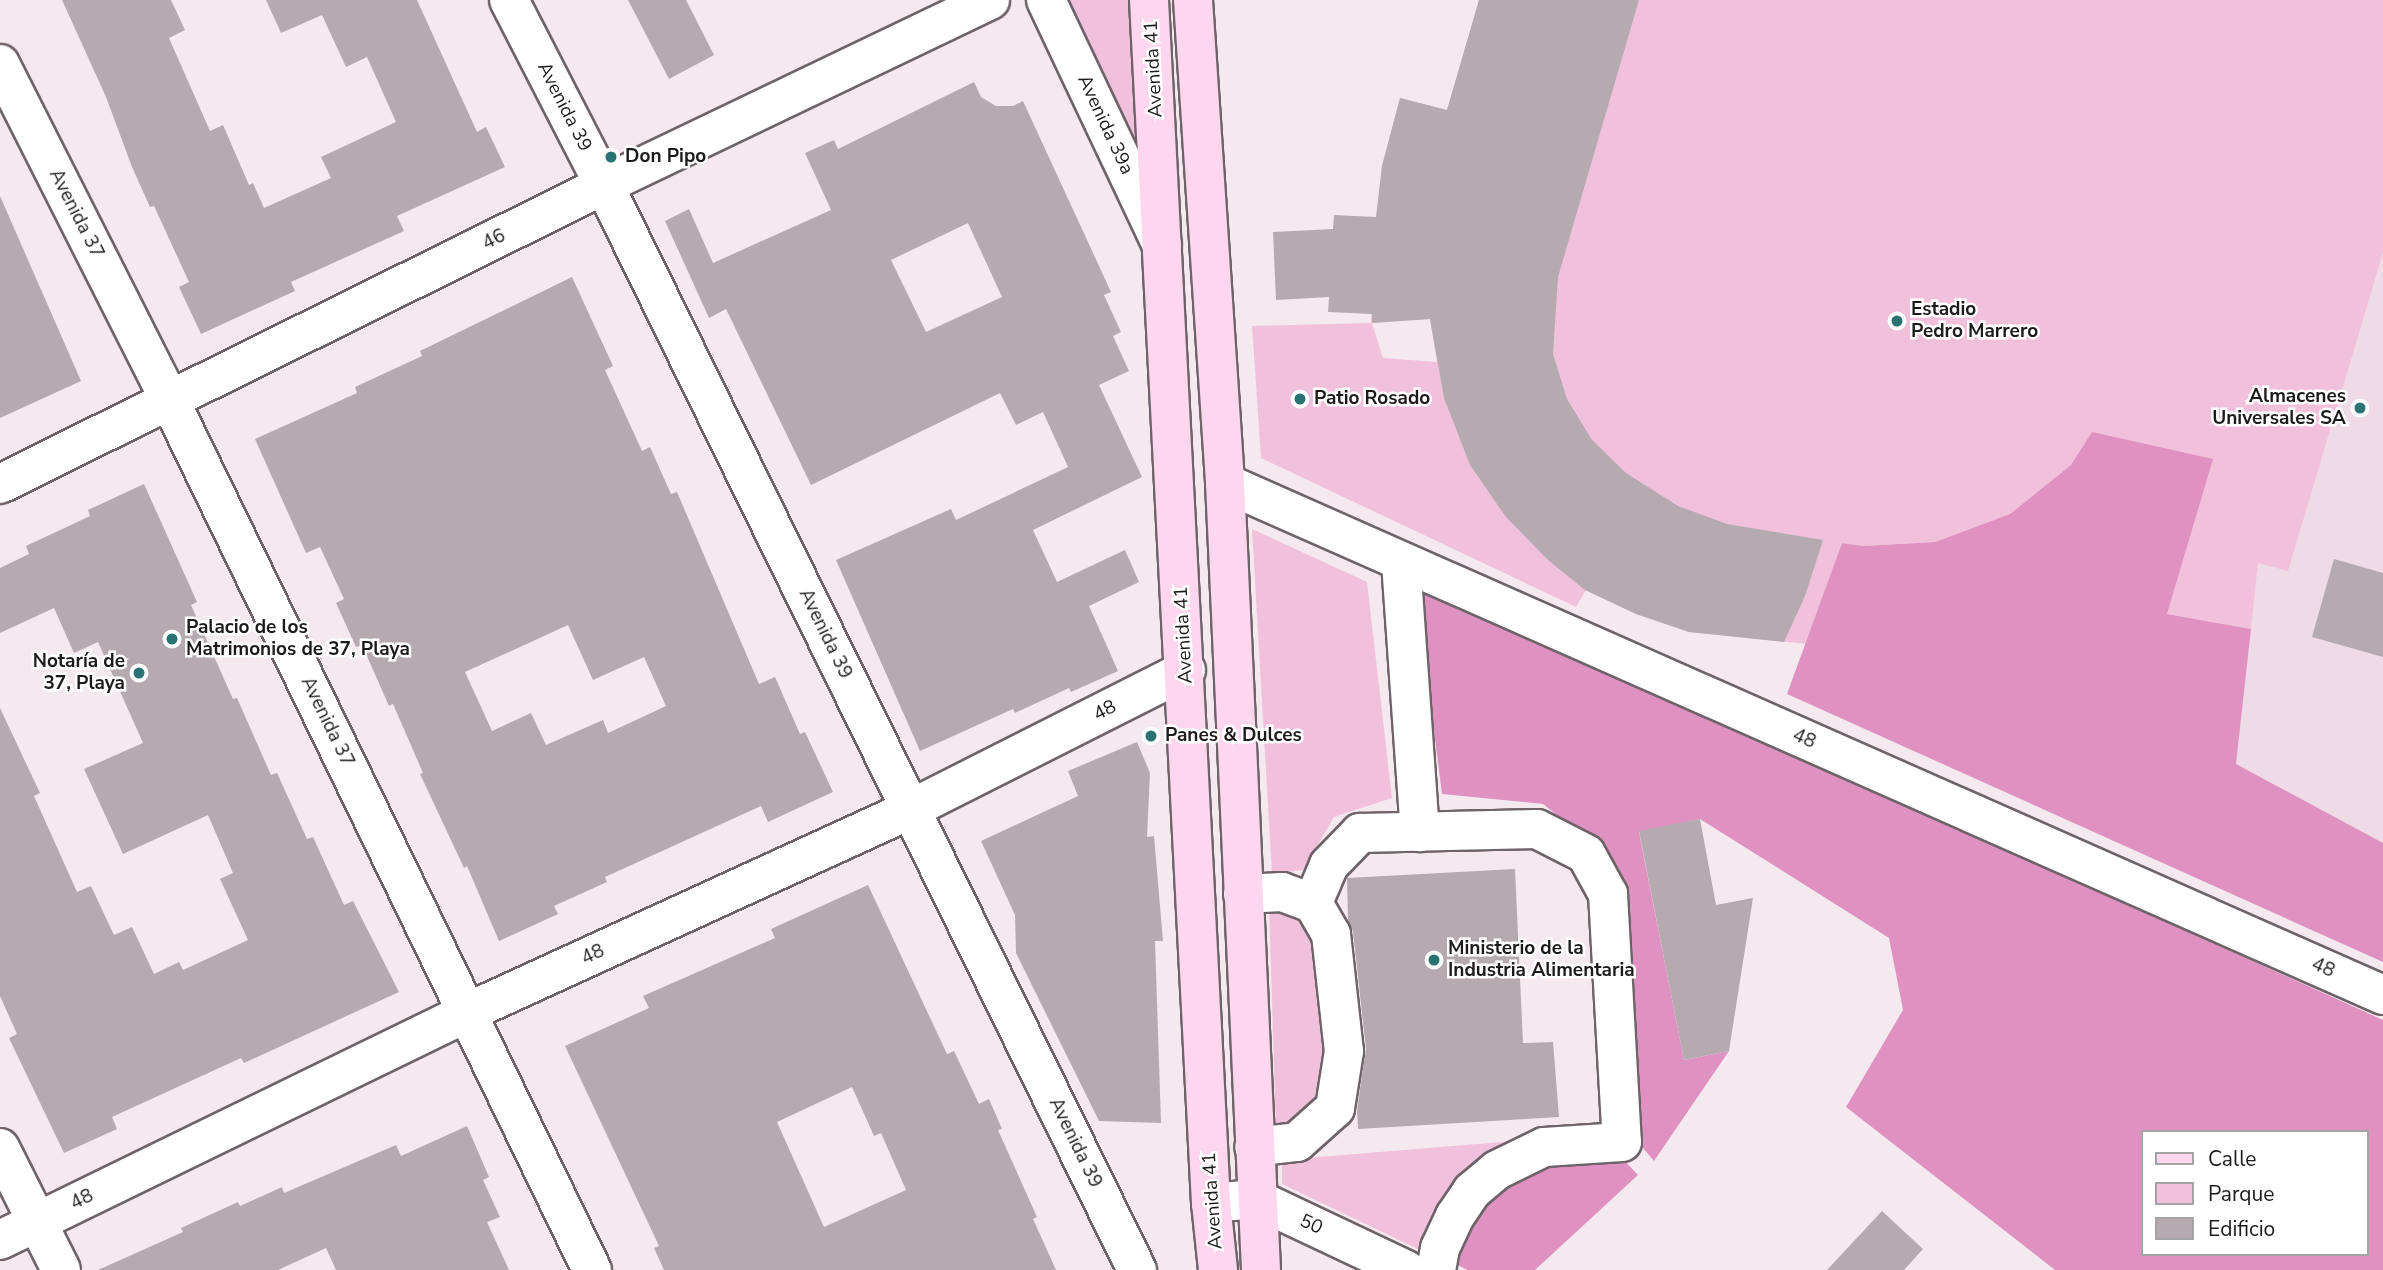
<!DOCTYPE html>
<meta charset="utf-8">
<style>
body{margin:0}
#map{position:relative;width:2383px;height:1270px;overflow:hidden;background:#f4e9ef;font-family:"Nunito Sans",sans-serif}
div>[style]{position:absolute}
.built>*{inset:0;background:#eedbe5}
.green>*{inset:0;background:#f1c1dc}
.forest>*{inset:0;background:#df92c1}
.building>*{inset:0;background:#b4aab0}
.roads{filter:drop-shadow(2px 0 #6d6369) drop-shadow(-2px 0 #6d6369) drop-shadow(0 2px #6d6369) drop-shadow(0 -2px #6d6369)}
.minor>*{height:38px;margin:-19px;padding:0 19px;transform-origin:19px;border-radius:19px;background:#fff}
.major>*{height:38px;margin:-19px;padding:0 19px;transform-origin:19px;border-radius:19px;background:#fed6ee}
.dots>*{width:19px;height:19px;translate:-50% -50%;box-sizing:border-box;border:4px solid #fff;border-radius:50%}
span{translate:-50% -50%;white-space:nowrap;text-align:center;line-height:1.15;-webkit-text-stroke:5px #fff;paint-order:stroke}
.street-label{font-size:19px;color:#1e1a1c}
.poi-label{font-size:19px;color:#1e1a1c;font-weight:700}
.left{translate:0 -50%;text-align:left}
.right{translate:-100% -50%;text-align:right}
.legend{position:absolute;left:2141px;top:1130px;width:228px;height:126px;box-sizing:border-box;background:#fff;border:2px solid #a5a3a4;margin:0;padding:9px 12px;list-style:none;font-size:21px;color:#1e1a1c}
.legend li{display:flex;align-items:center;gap:14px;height:35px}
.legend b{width:35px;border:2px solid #a5a3a4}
</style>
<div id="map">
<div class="built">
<div style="clip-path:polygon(2383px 253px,2383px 843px,2236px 764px,2258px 562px,2288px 570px)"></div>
</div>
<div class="green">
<div style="clip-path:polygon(1046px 0,1149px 0,1165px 251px)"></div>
<div style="clip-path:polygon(evenodd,1479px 0,2383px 0,2383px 253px,2288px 571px,2258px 563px,2251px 629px,2167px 614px,2093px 432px,2071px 465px,2010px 514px,1935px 542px,1863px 546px,1842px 543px,1808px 644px,1689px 632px,1636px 614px,1586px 590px,1576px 607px,1261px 458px,1252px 326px,1371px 323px,1374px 239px,1382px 166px,1400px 98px,1447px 110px,1479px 0,1430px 319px,1437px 362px,1383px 358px,1372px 323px,1430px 319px)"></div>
<div style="clip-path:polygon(1252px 529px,1367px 582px,1392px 798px,1334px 817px,1303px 870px,1272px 874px)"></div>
<div style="clip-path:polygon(1269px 907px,1302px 922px,1320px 960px,1328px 1072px,1318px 1104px,1289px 1125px,1276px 1127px)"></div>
<div style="clip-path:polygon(1537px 1139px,1424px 1252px,1282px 1184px,1282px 1160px)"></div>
</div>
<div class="forest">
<div style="clip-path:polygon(2092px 432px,2213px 459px,2167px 614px,2251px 629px,2236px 764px,2383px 843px,2383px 962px,1787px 694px,1842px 543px,1863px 546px,1935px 542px,2010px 514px,2071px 465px)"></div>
<div style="clip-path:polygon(evenodd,1415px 581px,2383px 1020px,2383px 1270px,2055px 1270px,1846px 1107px,1903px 1010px,1889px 938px,1700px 819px,1639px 832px,1684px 1060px,1729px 1051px,1654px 1161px,1631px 1134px,1600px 850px,1543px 804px,1442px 794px,1415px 581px,2143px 1132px,2367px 1132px,2367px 1254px,2143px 1254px,2143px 1132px)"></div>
<div style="clip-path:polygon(1617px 1153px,1638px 1175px,1535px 1270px,1468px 1270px,1444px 1259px,1479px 1198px,1548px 1154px)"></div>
</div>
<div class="building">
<div style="clip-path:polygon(62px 0,171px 0,185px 30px,169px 38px,210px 131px,223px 125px,249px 185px,253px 183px,264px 208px,331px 178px,321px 157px,396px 122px,367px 57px,346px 67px,322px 15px,281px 33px,266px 0,417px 0,477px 132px,486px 127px,505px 167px,397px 216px,404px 231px,291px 282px,295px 291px,201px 334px,179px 287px,189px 282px,154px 206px,150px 207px,132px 167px,106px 97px)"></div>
<div style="clip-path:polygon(628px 0,686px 0,714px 55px,669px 79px)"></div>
<div style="clip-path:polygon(1479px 0,1639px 0,1558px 277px,1553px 354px,1567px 399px,1592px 440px,1626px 473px,1678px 506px,1727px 524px,1823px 540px,1805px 596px,1784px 642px,1689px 632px,1636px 614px,1585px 590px,1548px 560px,1506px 517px,1470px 465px,1444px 398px,1430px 319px,1372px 323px,1372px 314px,1328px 312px,1329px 297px,1276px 300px,1273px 232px,1333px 229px,1334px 215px,1376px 217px,1382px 166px,1400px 98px,1447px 110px)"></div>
<div style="clip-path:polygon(evenodd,974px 82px,981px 97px,996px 106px,1013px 106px,1023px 101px,1111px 292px,1104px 295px,1121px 332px,1113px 336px,1129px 371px,1099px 385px,1142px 477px,1033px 530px,1057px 582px,1125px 550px,1139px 582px,1089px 606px,1118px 671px,1071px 692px,1069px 688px,1015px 713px,1013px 709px,920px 751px,836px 560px,951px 509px,956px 520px,1068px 467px,1043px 412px,1016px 425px,1000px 393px,811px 485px,726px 309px,709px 318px,665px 221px,689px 209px,713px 263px,831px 210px,805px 153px,834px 140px,838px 149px,974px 82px,968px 223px,1002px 297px,926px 332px,891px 260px,968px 223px)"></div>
<div style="clip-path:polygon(0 196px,81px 381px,0 418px)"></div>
<div style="clip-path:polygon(evenodd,572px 277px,613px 366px,605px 370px,642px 451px,650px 447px,671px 494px,677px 492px,759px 684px,775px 677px,800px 734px,805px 732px,833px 792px,768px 822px,761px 806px,605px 877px,607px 882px,554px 906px,558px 914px,499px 941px,467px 866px,464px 868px,420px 774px,423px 773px,393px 704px,389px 706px,362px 645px,356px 647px,336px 603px,344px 599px,320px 547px,306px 553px,255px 439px,357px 393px,355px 387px,422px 356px,420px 351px,572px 277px,568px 625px,593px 680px,644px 657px,666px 706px,608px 733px,603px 720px,546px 745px,531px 713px,492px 731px,465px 672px,568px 625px)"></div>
<div style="clip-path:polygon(144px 484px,197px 602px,191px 605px,233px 699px,237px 698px,271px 775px,277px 773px,307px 839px,313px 837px,344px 905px,353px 901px,399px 992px,244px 1063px,241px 1058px,112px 1117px,117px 1129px,64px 1153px,9px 1038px,17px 1034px,0 996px,0 708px,40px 793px,34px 796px,77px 892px,91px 886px,114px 935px,132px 927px,154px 974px,179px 962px,183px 970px,248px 940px,220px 879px,233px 873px,208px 815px,123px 854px,84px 769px,143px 743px,98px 642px,74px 653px,54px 608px,0 633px,0 568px,29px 554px,26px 546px,90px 516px,88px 510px)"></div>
<div style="clip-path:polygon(2334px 559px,2383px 573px,2383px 657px,2312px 637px)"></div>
<div style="clip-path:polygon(1137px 742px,1150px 773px,1147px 837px,1154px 836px,1163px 941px,1155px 941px,1161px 1123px,1099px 1121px,1016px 953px,1015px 915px,981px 841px,1078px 796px,1068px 771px)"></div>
<div style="clip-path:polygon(1700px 819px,1716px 905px,1753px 898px,1729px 1051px,1684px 1060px,1639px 831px)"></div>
<div style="clip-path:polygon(1515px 869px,1523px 1043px,1553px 1042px,1559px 1117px,1358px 1129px,1357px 1110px,1366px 1049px,1353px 932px,1348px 919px,1347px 878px)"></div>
<div style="clip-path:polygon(evenodd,868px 885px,947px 1054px,954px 1051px,979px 1104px,989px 1099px,1002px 1129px,998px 1130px,1037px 1217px,1033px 1219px,1056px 1270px,664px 1270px,654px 1248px,659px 1246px,565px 1046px,649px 1008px,643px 996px,775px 938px,771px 929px,868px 885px,852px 1087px,874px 1136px,881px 1133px,906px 1190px,824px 1227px,777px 1122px,852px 1087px)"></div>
<div style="clip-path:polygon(467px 1126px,489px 1177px,483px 1180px,500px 1217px,487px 1222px,509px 1270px,336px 1270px,326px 1248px,278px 1270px,98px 1270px,183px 1232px,181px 1228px,238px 1202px,240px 1206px,282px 1187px,284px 1193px,396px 1145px,401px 1156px)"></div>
<div style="clip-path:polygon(1882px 1211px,1923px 1249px,1904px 1270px,1827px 1270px)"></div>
</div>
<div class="roads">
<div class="minor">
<div style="left:509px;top:0;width:208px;rotate:62.8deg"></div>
<div style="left:604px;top:185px;width:1209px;rotate:63.84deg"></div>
<div style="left:1046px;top:0;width:271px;rotate:64.7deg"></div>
<div style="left:0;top:64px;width:377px;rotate:63.2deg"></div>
<div style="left:170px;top:401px;width:966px;rotate:64.1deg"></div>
<div style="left:1225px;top:483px;width:1266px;rotate:23.85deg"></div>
<div style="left:0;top:484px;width:674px;rotate:-26.34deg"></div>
<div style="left:604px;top:185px;width:428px;rotate:-25.6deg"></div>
<div style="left:1401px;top:562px;width:271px;rotate:86deg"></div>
<div style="left:1243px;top:894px;width:39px;rotate:-3deg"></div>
<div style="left:1282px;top:892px;width:33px;rotate:20deg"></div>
<div style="left:1313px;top:903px;width:36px;rotate:60deg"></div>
<div style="left:1331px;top:934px;width:118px;rotate:83.7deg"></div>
<div style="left:1344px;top:1051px;width:58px;rotate:99deg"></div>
<div style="left:1335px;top:1108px;width:51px;rotate:138.2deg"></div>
<div style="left:1297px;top:1142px;width:43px;rotate:173.4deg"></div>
<div style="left:1313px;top:903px;width:41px;rotate:-67.2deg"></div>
<div style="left:1329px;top:865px;width:45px;rotate:-45.9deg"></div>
<div style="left:1360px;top:833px;width:177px;rotate:-1.3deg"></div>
<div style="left:1537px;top:829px;width:55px;rotate:27deg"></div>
<div style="left:1586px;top:854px;width:46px;rotate:61.2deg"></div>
<div style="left:1608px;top:894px;width:248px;rotate:86.8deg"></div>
<div style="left:1622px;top:1142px;width:78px;rotate:176.3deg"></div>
<div style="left:1544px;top:1147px;width:52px;rotate:153.9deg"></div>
<div style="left:1497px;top:1170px;width:33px;rotate:140deg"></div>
<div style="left:1472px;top:1191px;width:30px;rotate:124deg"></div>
<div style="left:1455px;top:1216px;width:35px;rotate:115deg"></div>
<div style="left:1440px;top:1248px;width:22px;rotate:100deg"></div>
<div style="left:0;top:1148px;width:136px;rotate:63.4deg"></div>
<div style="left:1211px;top:1203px;width:45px;rotate:-5.1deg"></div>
<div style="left:1256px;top:1199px;width:166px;rotate:25.3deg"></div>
<div style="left:0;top:1240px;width:521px;rotate:-25.97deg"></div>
<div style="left:468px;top:1012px;width:487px;rotate:-24.6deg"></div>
<div style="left:911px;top:809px;width:308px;rotate:-26.8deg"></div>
</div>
<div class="major">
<div style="left:1149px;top:0;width:1205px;rotate:87.05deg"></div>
<div style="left:1211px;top:1203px;width:67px;rotate:84deg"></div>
<div style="left:1193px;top:0;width:484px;rotate:86.2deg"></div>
<div style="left:1225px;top:483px;width:788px;rotate:87.38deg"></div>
</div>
</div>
<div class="dots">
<div style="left:611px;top:157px;background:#297372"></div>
<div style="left:1897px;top:321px;background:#297372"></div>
<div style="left:1300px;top:399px;background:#297372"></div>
<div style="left:2360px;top:408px;background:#297372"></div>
<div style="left:172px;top:639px;background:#297372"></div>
<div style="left:139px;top:673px;background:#297372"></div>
<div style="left:1151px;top:736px;background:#297372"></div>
<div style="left:1434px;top:960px;background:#297372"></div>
</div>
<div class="street-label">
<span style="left:1154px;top:69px;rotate:-93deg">Avenida 41</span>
<span style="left:564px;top:107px;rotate:63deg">Avenida 39</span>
<span style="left:1105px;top:125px;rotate:65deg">Avenida 39a</span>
<span style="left:76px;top:214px;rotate:63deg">Avenida 37</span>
<span style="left:494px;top:240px;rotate:-26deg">46</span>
<span style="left:825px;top:634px;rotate:64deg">Avenida 39</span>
<span style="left:1184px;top:635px;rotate:-93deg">Avenida 41</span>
<span style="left:1105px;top:711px;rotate:-27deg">48</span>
<span style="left:327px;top:722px;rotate:64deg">Avenida 37</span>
<span style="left:1804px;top:739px;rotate:24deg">48</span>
<span style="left:593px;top:955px;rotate:-25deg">48</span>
<span style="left:2323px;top:968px;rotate:24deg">48</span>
<span style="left:1075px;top:1143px;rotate:64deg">Avenida 39</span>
<span style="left:82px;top:1200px;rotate:-26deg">48</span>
<span style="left:1213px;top:1201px;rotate:-94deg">Avenida 41</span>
<span style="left:1311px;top:1225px;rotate:25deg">50</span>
</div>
<div class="poi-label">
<span class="left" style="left:625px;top:157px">Don Pipo</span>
<span class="left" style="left:1911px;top:321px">Estadio<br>Pedro Marrero</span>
<span class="right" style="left:2346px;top:408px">Almacenes<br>Universales SA</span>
<span class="left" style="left:1314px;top:399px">Patio Rosado</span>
<span class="left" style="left:186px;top:639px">Palacio de los<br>Matrimonios de 37, Playa</span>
<span class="right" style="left:125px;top:673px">Notaría de<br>37, Playa</span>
<span class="left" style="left:1165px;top:736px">Panes &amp; Dulces</span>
<span class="left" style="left:1448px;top:960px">Ministerio de la<br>Industria Alimentaria</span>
</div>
<ul class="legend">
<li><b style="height:9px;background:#fed6ee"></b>Calle</li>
<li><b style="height:19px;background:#f1c1dc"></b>Parque</li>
<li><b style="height:19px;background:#b4aab0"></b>Edificio</li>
</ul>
</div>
